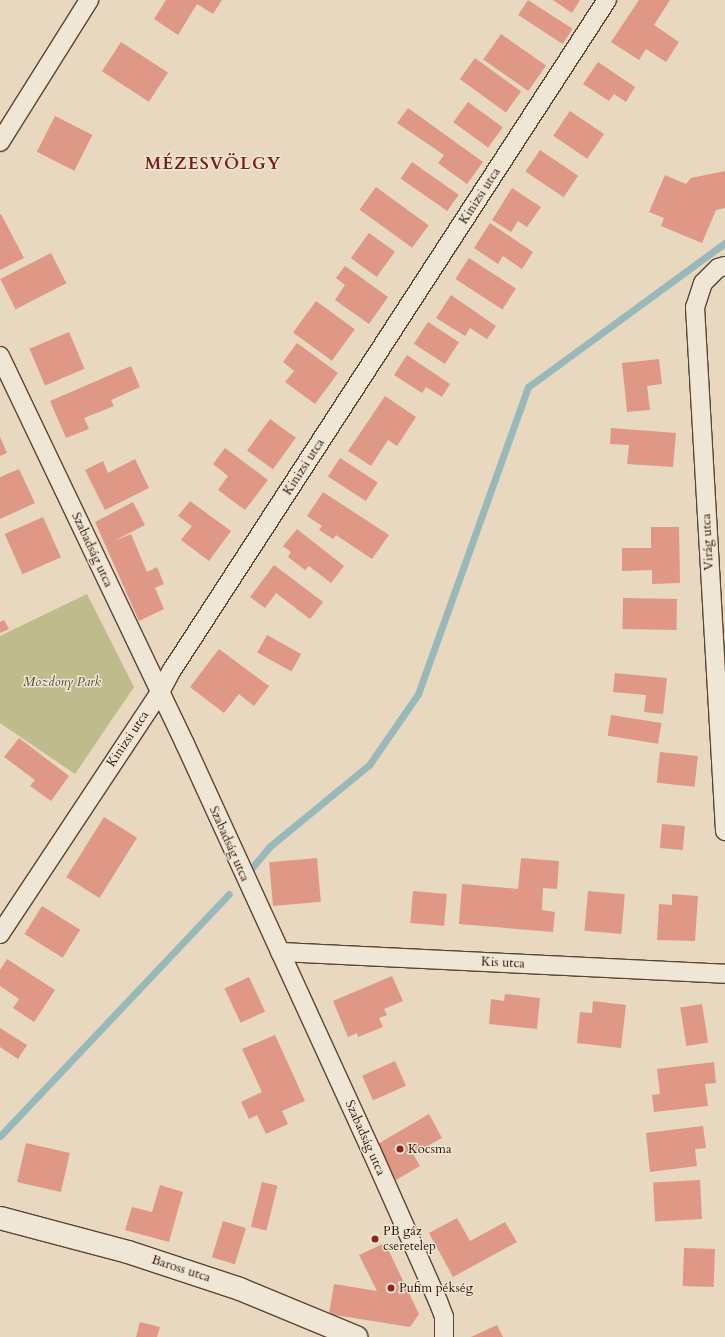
<!DOCTYPE html>
<meta charset="utf-8">
<style>
body{margin:0}
#map{position:relative;width:725px;height:1337px;overflow:hidden;background:#e8d8bf;font-family:Cardo,serif}
div>[style]{position:absolute}
.green>*{inset:0;background:#bebc8c}
.stream>*{height:7px;margin:-3.5px;padding:0 3.5px;transform-origin:3.5px;border-radius:3.5px;background:#99b8ba}
.building>*{inset:0;background:#de9885;transform-origin:0 0}
.roads{filter:drop-shadow(1px 0 #5c4530) drop-shadow(-1px 0 #5c4530) drop-shadow(0 1px #5c4530) drop-shadow(0 -1px #5c4530)}
.minor>*{height:18px;margin:-9px;padding:0 9px;transform-origin:9px;border-radius:9px;background:#f0e6d5}
.tertiary>*{height:22px;margin:-11px;padding:0 11px;transform-origin:11px;border-radius:11px;background:#f0e6d5}
.dots>*{width:11px;height:11px;translate:-50% -50%;box-sizing:border-box;border:2px solid #f0e6d5;border-radius:50%}
span{translate:-50% -50%;white-space:nowrap;text-align:center;line-height:1.15;-webkit-text-stroke:3px #f0e6d5;paint-order:stroke}
.street-label{font-size:13px;color:#2d1400}
.park-label{font-size:13px;color:#58462a;font-style:italic}
.poi-label{font-size:13px;color:#2d1400}
.left{translate:0 -50%;text-align:left}
.district-label{font-size:17px;color:#7a1f14;font-weight:700;letter-spacing:1px}
</style>
<div id="map">
<div class="green">
<div style="clip-path:polygon(87px 594px,134px 687px,75px 774px,0 723px,0 636px)"></div>
</div>
<div class="stream">
<div style="left:250px;top:870px;width:30px;rotate:-50deg"></div>
<div style="left:269px;top:847px;width:129px;rotate:-39.4deg"></div>
<div style="left:369px;top:765px;width:86px;rotate:-55.4deg"></div>
<div style="left:418px;top:694px;width:326px;rotate:-70.3deg"></div>
<div style="left:528px;top:387px;width:244px;rotate:-36.2deg"></div>
<div style="left:0;top:1136px;width:333px;rotate:-46.6deg"></div>
</div>
<div class="building">
<div style="clip-path:polygon(166px 0,222px 0,213px 14px,197px 4px,178px 35px,154px 19px)"></div>
<div style="left:528px;top:0;width:53px;height:18px;rotate:33deg"></div>
<div style="clip-path:polygon(553px 0,580px 0,572px 13px)"></div>
<div style="clip-path:polygon(639px 0,670px 0,654px 25px,679px 42px,666px 62px,646px 49px,639px 60px,611px 42px)"></div>
<div style="left:501px;top:34px;width:55px;height:31px;rotate:35deg"></div>
<div style="left:121px;top:42px;width:56px;height:35px;rotate:33deg"></div>
<div style="left:475px;top:58px;width:57px;height:26px;rotate:36deg"></div>
<div style="clip-path:polygon(598px 62px,635px 87px,626px 102px,614px 94px,609px 101px,583px 84px)"></div>
<div style="left:468px;top:102px;width:43px;height:25px;rotate:36deg"></div>
<div style="clip-path:polygon(408px 108px,483px 162px,467px 184px,438px 163px,444px 155px,397px 123px)"></div>
<div style="left:570px;top:111px;width:41px;height:30px;rotate:34deg"></div>
<div style="left:55px;top:116px;width:42px;height:40px;rotate:27deg"></div>
<div style="left:540px;top:150px;width:46px;height:26px;rotate:34deg"></div>
<div style="left:412px;top:162px;width:57px;height:20px;rotate:35deg"></div>
<div style="clip-path:polygon(725px 171px,725px 208px,716px 210px,702px 243px,661px 226px,664px 218px,649px 212px,665px 175px,686px 184px,691px 178px)"></div>
<div style="left:376px;top:187px;width:65px;height:28px;rotate:36deg"></div>
<div style="clip-path:polygon(512px 188px,541px 207px,527px 227px,518px 221px,511px 232px,492px 220px)"></div>
<div style="clip-path:polygon(1px 214px,24px 258px,0 270px,0 215px)"></div>
<div style="clip-path:polygon(490px 223px,533px 252px,522px 269px,503px 256px,498px 264px,474px 248px)"></div>
<div style="left:369px;top:233px;width:32px;height:31px;rotate:36deg"></div>
<div style="left:51px;top:253px;width:34px;height:57px;rotate:63deg"></div>
<div style="left:469px;top:258px;width:56px;height:25px;rotate:33deg"></div>
<div style="clip-path:polygon(345px 266px,388px 297px,369px 324px,335px 300px,345px 285px,336px 278px)"></div>
<div style="clip-path:polygon(451px 295px,496px 326px,487px 339px,470px 328px,465px 336px,436px 318px)"></div>
<div style="left:316px;top:301px;width:48px;height:39px;rotate:36deg"></div>
<div style="left:428px;top:322px;width:37px;height:26px;rotate:33deg"></div>
<div style="left:69px;top:332px;width:40px;height:43px;rotate:67deg"></div>
<div style="clip-path:polygon(297px 343px,338px 373px,315px 404px,285px 382px,294px 371px,283px 362px)"></div>
<div style="clip-path:polygon(407px 355px,450px 384px,442px 397px,426px 387px,422px 393px,394px 375px)"></div>
<div style="clip-path:polygon(659px 359px,662px 384px,647px 386px,650px 410px,627px 412px,622px 363px)"></div>
<div style="clip-path:polygon(131px 366px,140px 387px,111px 400px,114px 406px,84px 418px,89px 429px,66px 438px,50px 401px)"></div>
<div style="clip-path:polygon(385px 396px,416px 417px,397px 446px,388px 440px,371px 466px,348px 451px)"></div>
<div style="left:270px;top:419px;width:32px;height:39px;rotate:36deg"></div>
<div style="clip-path:polygon(611px 428px,676px 433px,673px 467px,627px 464px,629px 445px,610px 444px)"></div>
<div style="clip-path:polygon(0 437px,7px 453px,0 456px)"></div>
<div style="clip-path:polygon(225px 448px,268px 480px,245px 510px,218px 490px,228px 476px,213px 464px)"></div>
<div style="left:340px;top:458px;width:45px;height:22px;rotate:33deg"></div>
<div style="clip-path:polygon(135px 459px,149px 488px,105px 510px,85px 470px,103px 461px,108px 473px)"></div>
<div style="clip-path:polygon(19px 469px,35px 503px,0 519px,0 477px)"></div>
<div style="clip-path:polygon(323px 492px,389px 535px,372px 559px,336px 535px,333px 539px,319px 530px,322px 526px,307px 516px)"></div>
<div style="clip-path:polygon(190px 501px,231px 531px,209px 561px,181px 540px,192px 526px,178px 516px)"></div>
<div style="clip-path:polygon(133px 502px,145px 525px,112px 542px,131px 534px,147px 572px,157px 567px,164px 584px,155px 588px,164px 609px,139px 621px,95px 522px)"></div>
<div style="left:43px;top:517px;width:44px;height:42px;rotate:66deg"></div>
<div style="clip-path:polygon(651px 527px,679px 527px,680px 583px,652px 584px,652px 570px,622px 571px,622px 548px,651px 548px)"></div>
<div style="clip-path:polygon(297px 529px,344px 566px,331px 583px,309px 566px,305px 570px,288px 557px,291px 552px,283px 546px)"></div>
<div style="clip-path:polygon(274px 565px,323px 602px,310px 619px,276px 593px,265px 608px,250px 597px)"></div>
<div style="left:623px;top:598px;width:54px;height:31px;rotate:1deg"></div>
<div style="clip-path:polygon(4px 620px,9px 629px,0 633px,0 622px)"></div>
<div style="left:267px;top:635px;width:39px;height:20px;rotate:29deg"></div>
<div style="clip-path:polygon(219px 649px,269px 686px,254px 706px,239px 694px,224px 713px,190px 687px)"></div>
<div style="clip-path:polygon(615px 673px,667px 678px,663px 714px,644px 712px,646px 695px,613px 692px)"></div>
<div style="left:611px;top:715px;width:51px;height:21px;rotate:9deg"></div>
<div style="clip-path:polygon(19px 738px,69px 776px,51px 801px,30px 786px,35px 780px,4px 757px)"></div>
<div style="left:660px;top:752px;width:38px;height:31px;rotate:6deg"></div>
<div style="left:104px;top:817px;width:39px;height:71px;rotate:32deg"></div>
<div style="left:662px;top:824px;width:23px;height:24px;rotate:5deg"></div>
<div style="left:317px;top:858px;width:44px;height:48px;rotate:85deg"></div>
<div style="clip-path:polygon(521px 858px,559px 861px,557px 889px,543px 888px,542px 910px,555px 912px,553px 932px,459px 924px,462px 884px,518px 889px)"></div>
<div style="left:413px;top:891px;width:34px;height:32px;rotate:5deg"></div>
<div style="left:588px;top:891px;width:37px;height:40px;rotate:5deg"></div>
<div style="clip-path:polygon(672px 894px,698px 896px,695px 941px,657px 940px,659px 904px,672px 905px)"></div>
<div style="left:42px;top:906px;width:45px;height:33px;rotate:32deg"></div>
<div style="clip-path:polygon(7px 959px,55px 990px,34px 1022px,13px 1008px,19px 999px,0 986px,0 970px)"></div>
<div style="clip-path:polygon(392px 976px,403px 1001px,384px 1009px,387px 1015px,379px 1018px,383px 1027px,358px 1037px,357px 1033px,348px 1037px,333px 1001px)"></div>
<div style="left:249px;top:977px;width:38px;height:27px;rotate:65deg"></div>
<div style="clip-path:polygon(505px 994px,540px 998px,537px 1029px,489px 1024px,491px 999px,504px 1001px)"></div>
<div style="clip-path:polygon(593px 1001px,626px 1005px,621px 1048px,577px 1043px,580px 1012px,592px 1013px)"></div>
<div style="left:702px;top:1004px;width:39px;height:22px;rotate:81deg"></div>
<div style="clip-path:polygon(0 1028px,27px 1045px,18px 1059px,0 1047px)"></div>
<div style="clip-path:polygon(275px 1035px,305px 1101px,282px 1111px,288px 1124px,266px 1134px,257px 1115px,249px 1119px,241px 1102px,262px 1092px,242px 1049px)"></div>
<div style="left:395px;top:1061px;width:27px;height:36px;rotate:66deg"></div>
<div style="clip-path:polygon(714px 1062px,716px 1083px,705px 1084px,708px 1106px,654px 1112px,652px 1095px,660px 1094px,657px 1069px)"></div>
<div style="clip-path:polygon(429px 1114px,442px 1138px,413px 1154px,420px 1166px,396px 1180px,376px 1145px)"></div>
<div style="clip-path:polygon(703px 1126px,706px 1148px,695px 1149px,697px 1166px,650px 1172px,646px 1133px)"></div>
<div style="left:26px;top:1143px;width:45px;height:40px;rotate:13deg"></div>
<div style="left:700px;top:1180px;width:39px;height:47px;rotate:87deg"></div>
<div style="left:262px;top:1182px;width:16px;height:46px;rotate:14deg"></div>
<div style="clip-path:polygon(160px 1185px,183px 1192px,169px 1242px,125px 1230px,132px 1207px,152px 1212px)"></div>
<div style="clip-path:polygon(457px 1218px,470px 1241px,505px 1222px,517px 1242px,453px 1277px,429px 1233px)"></div>
<div style="left:223px;top:1221px;width:24px;height:38px;rotate:17deg"></div>
<div style="clip-path:polygon(385px 1243px,419px 1314px,410px 1327px,329px 1314px,334px 1284px,377px 1291px,359px 1255px)"></div>
<div style="left:684px;top:1248px;width:31px;height:38px;rotate:2deg"></div>
<div style="clip-path:polygon(140px 1322px,160px 1327px,157px 1337px,136px 1337px)"></div>
<div style="clip-path:polygon(497px 1325px,503px 1337px,471px 1337px)"></div>
</div>
<div class="roads">
<div class="minor">
<div style="left:0;top:142px;width:168px;rotate:-57.9deg"></div>
<div style="left:725px;top:266px;width:7px;rotate:164deg"></div>
<div style="left:718px;top:268px;width:21px;rotate:135deg"></div>
<div style="left:703px;top:283px;width:25px;rotate:108deg"></div>
<div style="left:695px;top:307px;width:525px;rotate:86.72deg"></div>
<div style="left:0;top:356px;width:430px;rotate:64.5deg"></div>
<div style="left:185px;top:744px;width:447px;rotate:65.4deg"></div>
<div style="left:371px;top:1150px;width:165px;rotate:66.1deg"></div>
<div style="left:438px;top:1301px;width:17px;rotate:69deg"></div>
<div style="left:444px;top:1317px;width:20px;rotate:90deg"></div>
<div style="left:0;top:934px;width:288px;rotate:-56.5deg"></div>
<div style="left:159px;top:694px;width:27px;rotate:-62deg"></div>
<div style="left:172px;top:670px;width:799px;rotate:-57.01deg"></div>
<div style="left:280px;top:952px;width:446px;rotate:2.8deg"></div>
</div>
<div class="tertiary">
<div style="left:0;top:1218px;width:132px;rotate:14.9deg"></div>
<div style="left:128px;top:1252px;width:118px;rotate:18.3deg"></div>
<div style="left:240px;top:1289px;width:126px;rotate:22.5deg"></div>
</div>
</div>
<div class="dots">
<div style="left:400px;top:1149px;background:#8f2418"></div>
<div style="left:375px;top:1239px;background:#8f2418"></div>
<div style="left:391px;top:1288px;background:#8f2418"></div>
</div>
<div class="street-label">
<span style="left:480px;top:196px;rotate:-57deg">Kinizsi utca</span>
<span style="left:304px;top:467px;rotate:-57deg">Kinizsi utca</span>
<span style="left:708px;top:542px;rotate:-93deg">Virág utca</span>
<span style="left:92px;top:550px;rotate:65deg">Szabadság utca</span>
<span style="left:128px;top:739px;rotate:-56deg">Kinizsi utca</span>
<span style="left:229px;top:844px;rotate:66deg">Szabadság utca</span>
<span style="left:503px;top:963px;rotate:3deg">Kis utca</span>
<span style="left:365px;top:1138px;rotate:66deg">Szabadság utca</span>
<span style="left:181px;top:1269px;rotate:18deg">Baross utca</span>
</div>
<div class="park-label">
<span style="left:62px;top:682px">Mozdony Park</span>
</div>
<div class="poi-label">
<span class="left" style="left:408px;top:1149px">Kocsma</span>
<span class="left" style="left:383px;top:1239px">PB gáz<br>cseretelep</span>
<span class="left" style="left:399px;top:1288px">Pufim pékség</span>
</div>
<div class="district-label">
<span style="left:213px;top:164px">MÉZESVÖLGY</span>
</div>
</div>
